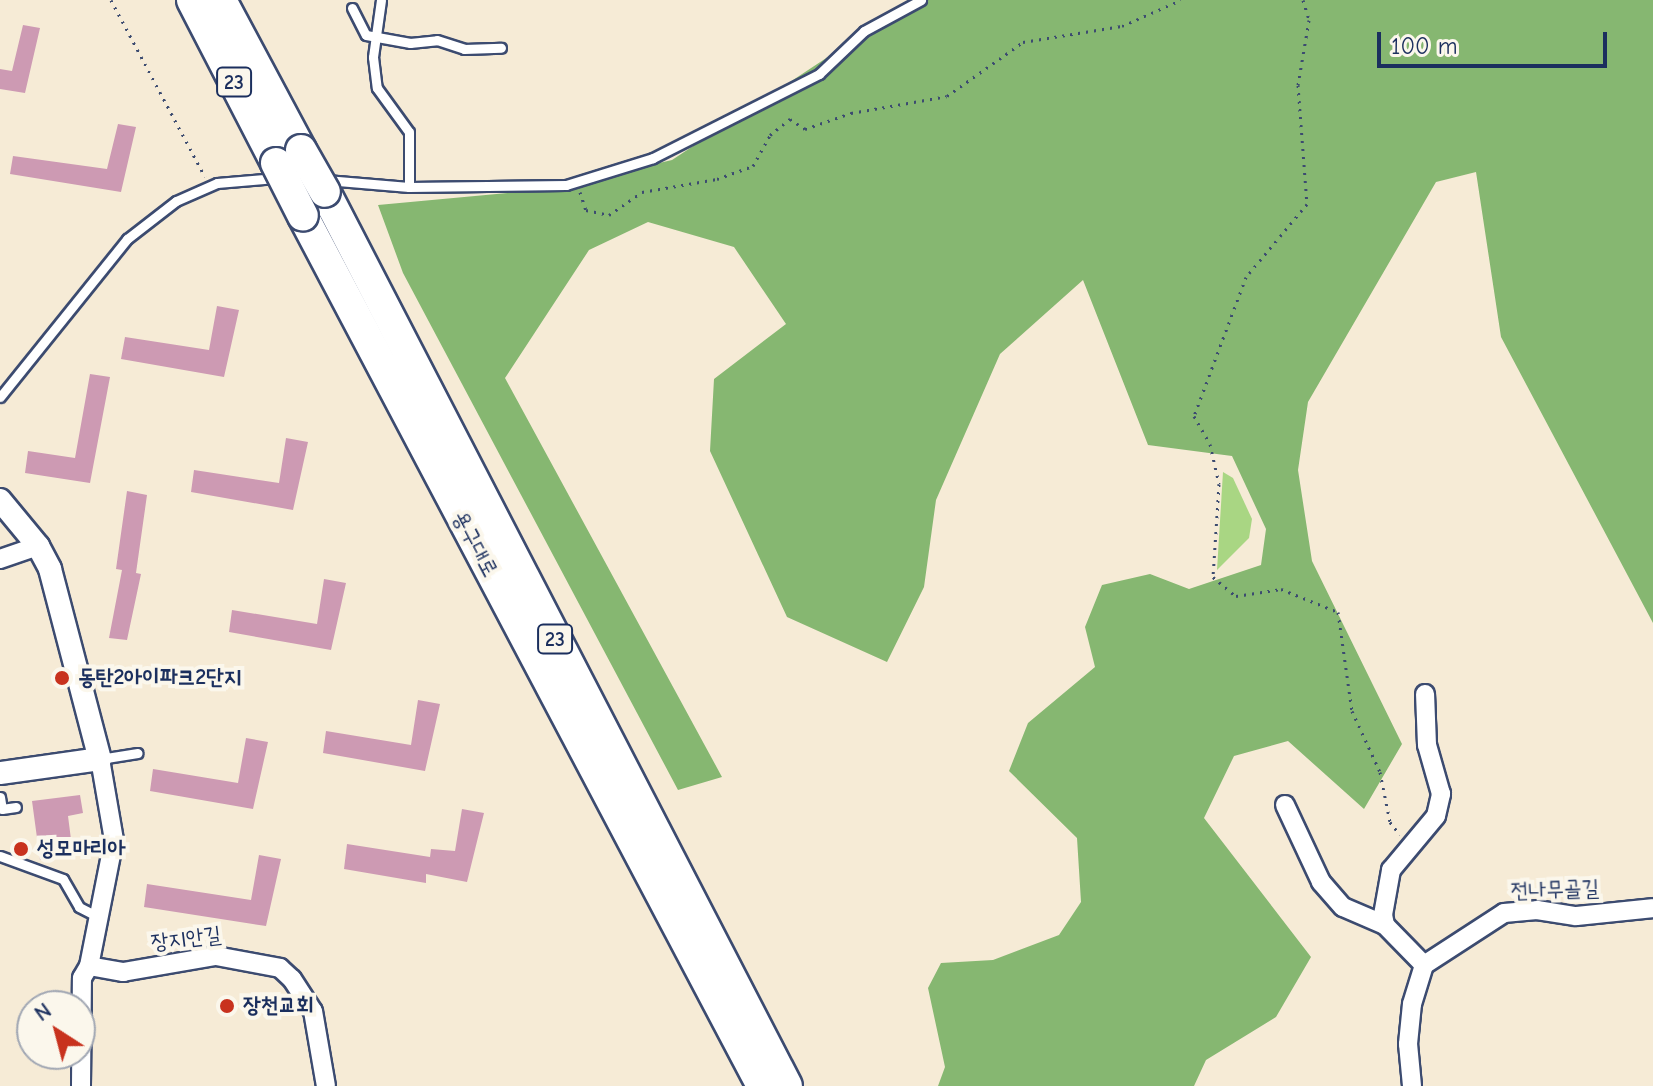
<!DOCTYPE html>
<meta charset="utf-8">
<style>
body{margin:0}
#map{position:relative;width:1653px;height:1086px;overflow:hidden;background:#f6ebd6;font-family:"Comic Neue","Poor Story",sans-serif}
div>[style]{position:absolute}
.green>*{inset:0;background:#a9d683}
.forest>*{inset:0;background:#86b771}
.building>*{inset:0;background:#cd9ab3}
.path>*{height:3px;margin-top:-1.5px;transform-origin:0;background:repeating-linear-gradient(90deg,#3c4b70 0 2px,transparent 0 8px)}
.roads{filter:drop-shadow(2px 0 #3c4b70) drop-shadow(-2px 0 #3c4b70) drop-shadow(0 2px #3c4b70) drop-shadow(0 -2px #3c4b70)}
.service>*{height:9px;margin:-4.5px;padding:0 4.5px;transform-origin:4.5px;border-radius:4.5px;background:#fff}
.minor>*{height:18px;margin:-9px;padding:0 9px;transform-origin:9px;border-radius:9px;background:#fff}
.tertiary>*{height:22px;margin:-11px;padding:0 11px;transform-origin:11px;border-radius:11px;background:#fff}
.trunk>*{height:30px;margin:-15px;padding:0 15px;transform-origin:15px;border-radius:15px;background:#fff}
.bridges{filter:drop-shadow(2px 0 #3c4b70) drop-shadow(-2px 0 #3c4b70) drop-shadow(0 2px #3c4b70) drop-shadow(0 -2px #3c4b70)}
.trunk-bridge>*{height:30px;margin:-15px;padding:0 15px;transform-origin:15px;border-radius:15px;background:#fff}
.dots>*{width:22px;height:22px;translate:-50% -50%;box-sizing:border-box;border:4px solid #fbf7ec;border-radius:50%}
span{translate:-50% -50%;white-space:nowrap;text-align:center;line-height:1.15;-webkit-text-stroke:8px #fbf7ec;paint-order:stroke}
.shield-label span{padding:2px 6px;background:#fbf7ec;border:2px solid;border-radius:6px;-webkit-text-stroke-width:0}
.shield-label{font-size:20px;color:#1b2f5e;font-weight:700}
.street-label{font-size:22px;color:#1b2f5e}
.poi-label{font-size:22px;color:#1b2f5e;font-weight:700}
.left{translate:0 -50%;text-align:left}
.north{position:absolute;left:16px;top:990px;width:80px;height:80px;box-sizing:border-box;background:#fbf7ec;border:2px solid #a1a7b3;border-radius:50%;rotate:324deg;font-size:22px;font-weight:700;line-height:32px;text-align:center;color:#1b2f5e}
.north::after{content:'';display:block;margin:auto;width:28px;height:36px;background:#c8321e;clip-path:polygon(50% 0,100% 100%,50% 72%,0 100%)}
.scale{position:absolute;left:1377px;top:32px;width:230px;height:36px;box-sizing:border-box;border:4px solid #1b2f5e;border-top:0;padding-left:10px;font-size:24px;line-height:28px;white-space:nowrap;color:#1b2f5e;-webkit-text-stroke:6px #fbf7ec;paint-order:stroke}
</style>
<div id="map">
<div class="green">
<div style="clip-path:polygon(1223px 472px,1233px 478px,1252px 519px,1249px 538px,1217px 570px)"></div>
</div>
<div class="forest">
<div style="clip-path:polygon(914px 0,1653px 0,1653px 623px,1501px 337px,1476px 172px,1436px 182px,1308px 402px,1298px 470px,1312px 561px,1402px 744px,1364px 809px,1288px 741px,1234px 756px,1204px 818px,1311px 957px,1276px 1017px,1206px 1060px,1194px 1086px,938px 1086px,945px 1067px,928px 988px,941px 963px,993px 960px,1059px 935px,1081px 902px,1077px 838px,1009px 771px,1028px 723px,1095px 667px,1085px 627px,1102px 585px,1150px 574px,1189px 589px,1261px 565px,1266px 529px,1232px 456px,1148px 445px,1083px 280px,1000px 354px,936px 500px,924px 587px,887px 662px,787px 617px,710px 451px,714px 379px,786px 324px,734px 247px,648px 222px,589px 250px,505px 378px,722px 777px,678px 790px,403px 273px,378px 205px,549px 189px,672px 160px)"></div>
</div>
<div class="building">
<div style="clip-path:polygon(23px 25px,40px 28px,25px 93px,0 89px,0 69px,12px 71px)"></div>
<div style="clip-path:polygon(118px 124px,136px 127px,121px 192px,10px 174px,13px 156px,107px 169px)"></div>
<div style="clip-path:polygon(217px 306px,239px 310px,224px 377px,121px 359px,125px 337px,209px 350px)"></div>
<div style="clip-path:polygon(90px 374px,110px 377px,90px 483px,25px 473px,28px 451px,75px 458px)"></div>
<div style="clip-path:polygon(286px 438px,308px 442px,293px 510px,191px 492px,194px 470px,279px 483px)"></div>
<div style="clip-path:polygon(127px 491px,147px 495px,136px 573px,141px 574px,127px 640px,109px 638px,122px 570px,116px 569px)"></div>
<div style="clip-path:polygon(324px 579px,346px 583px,331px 650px,229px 632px,232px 610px,317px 624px)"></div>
<div style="clip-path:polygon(418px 700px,440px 704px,425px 771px,323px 753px,326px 731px,411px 745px)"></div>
<div style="clip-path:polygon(246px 738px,268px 742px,253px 809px,150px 791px,153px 769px,238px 783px)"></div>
<div style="clip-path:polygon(80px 795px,83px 813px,68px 816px,73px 855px,40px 860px,32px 801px)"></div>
<div style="clip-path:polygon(462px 809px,484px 813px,467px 882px,426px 874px,426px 883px,344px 869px,347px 844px,430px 857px,431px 849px,455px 851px)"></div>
<div style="clip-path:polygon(259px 855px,281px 859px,266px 926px,144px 907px,147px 884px,251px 900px)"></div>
</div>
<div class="path">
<div style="left:111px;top:0;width:200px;rotate:62deg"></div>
<div style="left:1303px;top:0;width:21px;rotate:73deg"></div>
<div style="left:1309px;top:20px;width:66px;rotate:99.6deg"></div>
<div style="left:1298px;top:85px;width:119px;rotate:85.7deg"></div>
<div style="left:1307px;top:204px;width:95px;rotate:129.9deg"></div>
<div style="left:1246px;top:277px;width:148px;rotate:110.5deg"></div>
<div style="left:1194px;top:416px;width:32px;rotate:60deg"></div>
<div style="left:1210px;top:444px;width:41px;rotate:77.3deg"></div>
<div style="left:1219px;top:484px;width:93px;rotate:93.7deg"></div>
<div style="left:1213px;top:577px;width:30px;rotate:40deg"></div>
<div style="left:1236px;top:596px;width:46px;rotate:-8.8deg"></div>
<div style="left:1281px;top:589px;width:61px;rotate:22deg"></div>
<div style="left:1338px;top:612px;width:100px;rotate:82deg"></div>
<div style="left:1352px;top:711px;width:67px;rotate:65.3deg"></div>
<div style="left:1380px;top:772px;width:51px;rotate:78.7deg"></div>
<div style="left:1390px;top:822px;width:16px;rotate:52deg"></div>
<div style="left:580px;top:192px;width:19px;rotate:72deg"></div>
<div style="left:586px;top:210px;width:24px;rotate:12deg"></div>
<div style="left:609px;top:215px;width:40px;rotate:-34.9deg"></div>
<div style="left:642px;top:192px;width:76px;rotate:-9.8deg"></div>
<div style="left:717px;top:179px;width:38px;rotate:-20deg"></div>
<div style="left:753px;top:166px;width:35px;rotate:-61deg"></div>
<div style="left:770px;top:135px;width:26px;rotate:-39deg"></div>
<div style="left:790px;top:119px;width:18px;rotate:34deg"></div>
<div style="left:805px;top:129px;width:49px;rotate:-19.2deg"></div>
<div style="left:851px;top:113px;width:97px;rotate:-10deg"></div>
<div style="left:947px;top:96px;width:93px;rotate:-35.4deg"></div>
<div style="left:1023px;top:42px;width:100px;rotate:-9.2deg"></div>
<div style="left:1122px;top:26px;width:64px;rotate:-23.8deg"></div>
</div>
<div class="roads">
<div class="service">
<div style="left:381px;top:0;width:58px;rotate:98deg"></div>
<div style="left:373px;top:57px;width:31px;rotate:83deg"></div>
<div style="left:377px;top:88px;width:54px;rotate:54deg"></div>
<div style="left:409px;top:132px;width:55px;rotate:90deg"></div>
<div style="left:352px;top:8px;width:30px;rotate:63deg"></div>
<div style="left:366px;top:35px;width:45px;rotate:10.3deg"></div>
<div style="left:410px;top:43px;width:27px;rotate:-6deg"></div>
<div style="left:437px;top:40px;width:28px;rotate:18deg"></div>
<div style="left:464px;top:49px;width:37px;rotate:-2deg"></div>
<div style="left:326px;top:180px;width:83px;rotate:4.8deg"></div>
<div style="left:409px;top:187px;width:157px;rotate:-0.7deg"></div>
<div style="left:566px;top:185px;width:91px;rotate:-17.2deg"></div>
<div style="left:653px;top:158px;width:186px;rotate:-26.8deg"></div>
<div style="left:819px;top:74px;width:62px;rotate:-43.7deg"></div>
<div style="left:864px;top:31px;width:65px;rotate:-28.5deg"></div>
<div style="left:0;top:397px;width:203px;rotate:-51.2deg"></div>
<div style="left:127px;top:239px;width:62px;rotate:-37.8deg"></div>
<div style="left:176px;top:201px;width:45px;rotate:-23.7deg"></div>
<div style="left:217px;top:183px;width:59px;rotate:-4.8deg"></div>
<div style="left:100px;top:759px;width:38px;rotate:-9deg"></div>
<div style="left:0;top:797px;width:12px;rotate:81deg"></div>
<div style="left:2px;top:809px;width:14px;rotate:-8deg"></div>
<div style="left:0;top:856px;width:67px;rotate:20.1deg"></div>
<div style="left:63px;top:879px;width:32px;rotate:60deg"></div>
<div style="left:79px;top:907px;width:22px;rotate:27deg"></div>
</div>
<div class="minor">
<div style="left:0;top:559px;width:40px;rotate:-18.9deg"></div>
<div style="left:1285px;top:805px;width:85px;rotate:64.9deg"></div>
<div style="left:1321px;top:882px;width:33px;rotate:49deg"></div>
<div style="left:1343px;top:907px;width:46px;rotate:23.2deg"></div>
<div style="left:1424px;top:965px;width:56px;rotate:-134.3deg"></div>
<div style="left:1385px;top:925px;width:10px;rotate:-101deg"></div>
<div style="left:1383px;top:915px;width:46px;rotate:-79.9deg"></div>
<div style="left:1391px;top:870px;width:70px;rotate:-50.2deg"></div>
<div style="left:1436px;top:816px;width:23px;rotate:-77deg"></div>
<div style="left:1441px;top:794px;width:51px;rotate:-105.9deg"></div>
<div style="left:1427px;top:745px;width:51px;rotate:-92.2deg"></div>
<div style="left:89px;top:966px;width:128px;rotate:-78.8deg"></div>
<div style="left:114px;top:840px;width:82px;rotate:-99.8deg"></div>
<div style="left:81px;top:1086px;width:108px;rotate:-89.5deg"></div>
<div style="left:82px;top:978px;width:14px;rotate:-60deg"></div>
<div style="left:89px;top:966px;width:35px;rotate:10deg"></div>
<div style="left:123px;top:972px;width:94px;rotate:-9.8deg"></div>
<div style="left:216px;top:956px;width:65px;rotate:10.6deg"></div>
<div style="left:280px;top:968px;width:16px;rotate:43deg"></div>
<div style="left:292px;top:979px;width:38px;rotate:57deg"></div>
<div style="left:313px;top:1011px;width:76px;rotate:80.2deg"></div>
<div style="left:1412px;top:1086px;width:42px;rotate:-95.4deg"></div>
<div style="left:1408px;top:1044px;width:40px;rotate:-84.3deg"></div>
<div style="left:1412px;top:1004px;width:41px;rotate:-72.9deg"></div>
<div style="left:1424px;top:965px;width:95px;rotate:-33deg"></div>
<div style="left:1504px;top:913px;width:33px;rotate:-5deg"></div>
<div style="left:1537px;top:910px;width:39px;rotate:9deg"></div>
<div style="left:1576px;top:916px;width:77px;rotate:-5.9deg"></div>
</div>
<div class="tertiary">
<div style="left:0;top:500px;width:60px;rotate:50.4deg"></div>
<div style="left:38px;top:546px;width:26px;rotate:62deg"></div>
<div style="left:50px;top:569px;width:196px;rotate:75.3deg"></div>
<div style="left:100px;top:759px;width:101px;rotate:172deg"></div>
</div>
<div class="trunk">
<div style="left:192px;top:0;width:183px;rotate:62.7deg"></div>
<div style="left:221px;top:0;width:170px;rotate:61.9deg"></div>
<div style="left:325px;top:192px;width:1006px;rotate:62.67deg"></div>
<div style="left:303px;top:216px;width:984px;rotate:62.18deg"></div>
</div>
</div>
<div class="bridges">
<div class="trunk-bridge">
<div style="left:301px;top:150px;width:48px;rotate:60.3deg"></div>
<div style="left:276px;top:163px;width:59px;rotate:63deg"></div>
</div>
</div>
<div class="dots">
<div style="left:62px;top:678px;background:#c8321e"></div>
<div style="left:21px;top:849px;background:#c8321e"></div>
<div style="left:227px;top:1006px;background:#c8321e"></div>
</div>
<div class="shield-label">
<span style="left:234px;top:82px">23</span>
<span style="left:555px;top:639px">23</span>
</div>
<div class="street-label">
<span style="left:475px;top:544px;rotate:62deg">용구대로</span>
<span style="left:1555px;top:890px;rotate:-2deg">전나무골길</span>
<span style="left:186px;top:939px;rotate:-7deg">장지안길</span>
</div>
<div class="poi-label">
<span class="left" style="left:78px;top:678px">동탄2아이파크2단지</span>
<span class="left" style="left:37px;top:849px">성모마리아</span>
<span class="left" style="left:243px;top:1006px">장천교회</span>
</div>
<div class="north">N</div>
<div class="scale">100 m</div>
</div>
